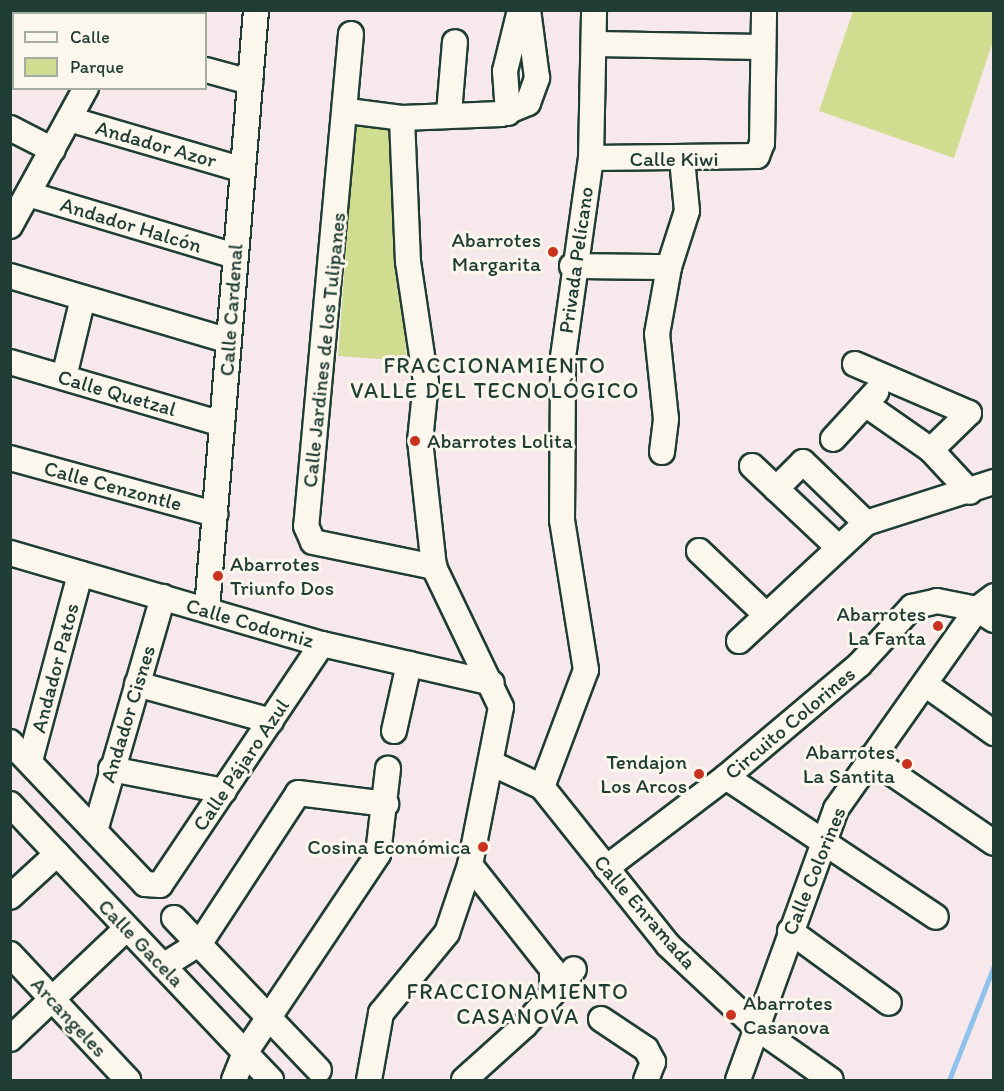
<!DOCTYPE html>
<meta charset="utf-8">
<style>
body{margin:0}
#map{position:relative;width:1004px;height:1091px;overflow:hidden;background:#f7e8ec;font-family:Itim,sans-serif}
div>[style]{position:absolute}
.green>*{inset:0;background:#d0dd90}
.stream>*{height:4.5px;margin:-2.25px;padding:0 2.25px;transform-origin:2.25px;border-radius:2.25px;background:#8ec1eb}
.roads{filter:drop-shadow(2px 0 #1f3d34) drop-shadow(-2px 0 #1f3d34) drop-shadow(0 2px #1f3d34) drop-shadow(0 -2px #1f3d34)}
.minor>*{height:24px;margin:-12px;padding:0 12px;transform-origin:12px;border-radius:12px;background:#fbf7ec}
.dots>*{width:16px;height:16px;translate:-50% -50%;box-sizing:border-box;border:3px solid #fbf7ec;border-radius:50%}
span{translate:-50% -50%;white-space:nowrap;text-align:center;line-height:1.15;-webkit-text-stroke:6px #fbf7ec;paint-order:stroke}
.street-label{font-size:21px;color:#1f3d34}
.poi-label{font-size:21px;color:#1f3d34}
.right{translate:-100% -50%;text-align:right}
.left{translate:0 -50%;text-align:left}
.neighbourhood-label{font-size:22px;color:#1f3d34;letter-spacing:1.5px}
.frame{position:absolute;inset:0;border:12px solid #1f3d34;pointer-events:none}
.legend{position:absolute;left:12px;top:12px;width:195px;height:78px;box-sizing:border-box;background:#fbf7ec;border:2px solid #a3ada2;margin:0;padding:8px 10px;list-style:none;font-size:18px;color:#1f3d34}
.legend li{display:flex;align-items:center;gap:12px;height:30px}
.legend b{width:30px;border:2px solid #a3ada2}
</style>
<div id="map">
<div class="green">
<div style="clip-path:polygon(853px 11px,993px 11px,993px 41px,954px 158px,819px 111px)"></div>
<div style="clip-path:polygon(356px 119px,393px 123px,394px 225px,407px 361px,338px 356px)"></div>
</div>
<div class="stream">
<div style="left:949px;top:1080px;width:123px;rotate:-68.5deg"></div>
</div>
<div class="roads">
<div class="minor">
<div style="left:126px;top:14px;width:4px;rotate:-76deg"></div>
<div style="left:351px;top:34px;width:494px;rotate:95.2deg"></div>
<div style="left:306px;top:526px;width:17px;rotate:66deg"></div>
<div style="left:313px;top:542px;width:124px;rotate:11.7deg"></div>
<div style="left:10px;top:35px;width:4px;rotate:27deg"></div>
<div style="left:594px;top:44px;width:168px;rotate:1deg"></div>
<div style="left:206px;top:70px;width:46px;rotate:15.3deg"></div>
<div style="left:348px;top:111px;width:54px;rotate:7.4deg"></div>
<div style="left:402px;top:118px;width:99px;rotate:-2.3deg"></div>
<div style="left:501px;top:114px;width:29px;rotate:-22deg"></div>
<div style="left:528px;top:103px;width:27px;rotate:-70deg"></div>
<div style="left:537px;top:78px;width:69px;rotate:-97.5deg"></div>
<div style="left:449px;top:113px;width:71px;rotate:-85.2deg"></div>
<div style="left:508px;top:113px;width:42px;rotate:-94.1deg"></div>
<div style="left:505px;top:71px;width:63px;rotate:-76.2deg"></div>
<div style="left:69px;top:119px;width:181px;rotate:16.3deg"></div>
<div style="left:10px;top:128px;width:48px;rotate:27.1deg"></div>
<div style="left:591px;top:158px;width:166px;rotate:-0.7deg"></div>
<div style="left:757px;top:156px;width:14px;rotate:-69deg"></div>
<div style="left:762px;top:143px;width:133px;rotate:-89.1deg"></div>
<div style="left:28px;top:194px;width:216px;rotate:16.7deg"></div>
<div style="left:10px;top:226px;width:158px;rotate:-61.2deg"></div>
<div style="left:572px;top:266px;width:97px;rotate:0.6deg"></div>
<div style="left:10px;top:276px;width:228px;rotate:16.5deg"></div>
<div style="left:10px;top:362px;width:221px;rotate:16.3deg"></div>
<div style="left:855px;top:364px;width:124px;rotate:23.3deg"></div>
<div style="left:969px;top:413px;width:53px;rotate:135.8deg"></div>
<div style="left:64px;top:377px;width:81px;rotate:-76.5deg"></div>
<div style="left:865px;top:404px;width:80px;rotate:34.9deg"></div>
<div style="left:931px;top:450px;width:57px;rotate:47.1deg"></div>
<div style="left:833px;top:439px;width:64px;rotate:-47.5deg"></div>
<div style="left:662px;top:452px;width:33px;rotate:-83deg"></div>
<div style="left:666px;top:419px;width:85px;rotate:-96deg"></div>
<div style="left:657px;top:334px;width:68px;rotate:-79.8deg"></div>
<div style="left:669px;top:267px;width:59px;rotate:-72.2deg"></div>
<div style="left:687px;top:211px;width:52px;rotate:-95.5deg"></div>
<div style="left:10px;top:458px;width:213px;rotate:15.3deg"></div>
<div style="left:752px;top:466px;width:117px;rotate:43.3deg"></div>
<div style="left:776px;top:489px;width:38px;rotate:-45deg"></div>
<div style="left:803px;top:462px;width:88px;rotate:44.1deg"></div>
<div style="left:699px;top:551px;width:90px;rotate:43.6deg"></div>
<div style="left:10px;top:553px;width:325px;rotate:16.3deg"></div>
<div style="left:322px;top:644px;width:174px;rotate:12.9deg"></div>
<div style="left:207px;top:609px;width:601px;rotate:-85.32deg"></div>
<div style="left:739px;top:641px;width:173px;rotate:-42.9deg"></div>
<div style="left:866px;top:523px;width:134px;rotate:-17.8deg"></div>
<div style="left:137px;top:684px;width:139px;rotate:15.4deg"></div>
<div style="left:925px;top:684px;width:85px;rotate:35.4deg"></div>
<div style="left:394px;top:731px;width:69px;rotate:-77.4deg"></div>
<div style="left:10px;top:742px;width:196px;rotate:46.4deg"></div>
<div style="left:145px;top:884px;width:15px;rotate:4deg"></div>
<div style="left:160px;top:885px;width:290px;rotate:-56.1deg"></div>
<div style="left:870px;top:758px;width:150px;rotate:34.4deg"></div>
<div style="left:30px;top:761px;width:194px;rotate:-75deg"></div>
<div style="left:493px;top:764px;width:54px;rotate:25.1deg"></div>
<div style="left:542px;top:787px;width:202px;rotate:51.4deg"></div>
<div style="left:668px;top:945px;width:122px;rotate:43deg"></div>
<div style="left:757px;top:1028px;width:90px;rotate:35.1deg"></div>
<div style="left:111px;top:769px;width:115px;rotate:11deg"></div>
<div style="left:726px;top:777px;width:252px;rotate:33.7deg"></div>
<div style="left:542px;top:787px;width:125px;rotate:-69.4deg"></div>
<div style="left:586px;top:670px;width:152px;rotate:-99.1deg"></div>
<div style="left:562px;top:520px;width:163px;rotate:-89.6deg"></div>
<div style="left:563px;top:357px;width:201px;rotate:-82deg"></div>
<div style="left:591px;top:158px;width:148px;rotate:-88.8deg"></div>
<div style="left:10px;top:804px;width:380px;rotate:46.6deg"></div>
<div style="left:95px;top:831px;width:244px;rotate:-73.8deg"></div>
<div style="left:470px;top:865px;width:132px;rotate:51.7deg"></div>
<div style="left:552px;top:969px;width:19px;rotate:90deg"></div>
<div style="left:606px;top:868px;width:151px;rotate:-37.2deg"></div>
<div style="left:726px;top:777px;width:174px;rotate:-40.1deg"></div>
<div style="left:859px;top:665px;width:79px;rotate:-47.6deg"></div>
<div style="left:912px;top:607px;width:26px;rotate:-13deg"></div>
<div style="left:937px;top:601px;width:41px;rotate:11.3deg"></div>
<div style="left:977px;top:609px;width:20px;rotate:33deg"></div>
<div style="left:10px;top:897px;width:64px;rotate:-42.5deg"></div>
<div style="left:174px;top:918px;width:210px;rotate:46.4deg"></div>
<div style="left:790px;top:931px;width:122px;rotate:36deg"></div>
<div style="left:10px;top:954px;width:173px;rotate:46.9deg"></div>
<div style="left:163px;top:966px;width:44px;rotate:-31.9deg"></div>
<div style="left:200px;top:943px;width:179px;rotate:-56.8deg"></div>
<div style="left:298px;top:793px;width:89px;rotate:7.1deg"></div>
<div style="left:601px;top:1019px;width:54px;rotate:33.7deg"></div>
<div style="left:646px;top:1049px;width:15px;rotate:62deg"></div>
<div style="left:653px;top:1062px;width:19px;rotate:111deg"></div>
<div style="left:10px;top:1039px;width:160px;rotate:-43.5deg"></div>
<div style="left:234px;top:1080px;width:29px;rotate:-68deg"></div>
<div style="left:245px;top:1053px;width:239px;rotate:-56.2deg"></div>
<div style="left:378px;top:854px;width:86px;rotate:-83.3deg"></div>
<div style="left:369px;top:1080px;width:68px;rotate:-79.8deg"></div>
<div style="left:381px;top:1013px;width:104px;rotate:-50.5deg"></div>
<div style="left:447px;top:933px;width:72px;rotate:-71.3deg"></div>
<div style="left:470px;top:865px;width:161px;rotate:-78.9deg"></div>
<div style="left:501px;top:707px;width:155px;rotate:-115.6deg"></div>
<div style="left:434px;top:567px;width:127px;rotate:-96.3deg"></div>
<div style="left:420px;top:441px;width:59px;rotate:-84.2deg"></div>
<div style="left:426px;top:382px;width:121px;rotate:-98.5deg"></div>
<div style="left:408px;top:262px;width:144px;rotate:-92.4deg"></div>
<div style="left:464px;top:1080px;width:82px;rotate:-42deg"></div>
<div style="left:525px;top:1025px;width:74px;rotate:-48.8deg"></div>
<div style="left:738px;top:1080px;width:288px;rotate:-70.1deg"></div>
<div style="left:836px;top:809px;width:245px;rotate:-54.8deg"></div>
<div style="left:977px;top:609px;width:21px;rotate:-37deg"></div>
</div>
</div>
<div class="dots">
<div style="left:553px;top:252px;background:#c8321e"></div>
<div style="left:415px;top:441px;background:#c8321e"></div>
<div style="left:218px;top:576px;background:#c8321e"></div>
<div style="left:938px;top:626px;background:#c8321e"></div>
<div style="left:907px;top:764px;background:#c8321e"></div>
<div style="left:699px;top:774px;background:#c8321e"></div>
<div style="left:483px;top:847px;background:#c8321e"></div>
<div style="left:731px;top:1015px;background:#c8321e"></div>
</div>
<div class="street-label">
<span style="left:156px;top:144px;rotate:16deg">Andador Azor</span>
<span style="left:674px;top:159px">Calle Kiwi</span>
<span style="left:131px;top:225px;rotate:17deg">Andador Halcón</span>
<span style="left:576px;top:260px;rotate:-82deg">Privada Pelícano</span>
<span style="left:231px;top:310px;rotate:-86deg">Calle Cardenal</span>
<span style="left:324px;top:350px;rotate:-84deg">Calle Jardines de los Tulipanes</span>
<span style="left:117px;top:393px;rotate:16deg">Calle Quetzal</span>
<span style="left:113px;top:486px;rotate:15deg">Calle Cenzontle</span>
<span style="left:250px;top:623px;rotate:16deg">Calle Codorniz</span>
<span style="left:55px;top:668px;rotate:-75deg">Andador Patos</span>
<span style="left:128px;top:714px;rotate:-73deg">Andador Cisnes</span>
<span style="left:790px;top:723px;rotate:-40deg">Circuito Colorines</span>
<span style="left:241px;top:765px;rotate:-56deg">Calle Pájaro Azul</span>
<span style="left:814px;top:871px;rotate:-68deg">Calle Colorines</span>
<span style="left:645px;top:912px;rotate:49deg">Calle Enramada</span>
<span style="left:141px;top:943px;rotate:46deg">Calle Gacela</span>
<span style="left:69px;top:1017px;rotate:47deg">Arcangeles</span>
</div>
<div class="poi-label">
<span class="right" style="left:541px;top:252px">Abarrotes<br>Margarita</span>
<span class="left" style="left:427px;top:441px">Abarrotes Lolita</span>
<span class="left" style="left:230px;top:576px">Abarrotes<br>Triunfo Dos</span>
<span class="right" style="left:926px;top:626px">Abarrotes<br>La Fanta</span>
<span class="right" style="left:895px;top:764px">Abarrotes<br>La Santita</span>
<span class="right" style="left:687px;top:774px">Tendajon<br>Los Arcos</span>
<span class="right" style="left:471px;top:847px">Cosina Económica</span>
<span class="left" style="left:743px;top:1015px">Abarrotes<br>Casanova</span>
</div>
<div class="neighbourhood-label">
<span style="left:495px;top:378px">FRACCIONAMIENTO<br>VALLE DEL TECNOLÓGICO</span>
<span style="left:518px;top:1004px">FRACCIONAMIENTO<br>CASANOVA</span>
</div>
<div class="frame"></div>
<ul class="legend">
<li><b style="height:8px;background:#fbf7ec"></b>Calle</li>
<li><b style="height:16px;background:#d0dd90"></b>Parque</li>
</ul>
</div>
